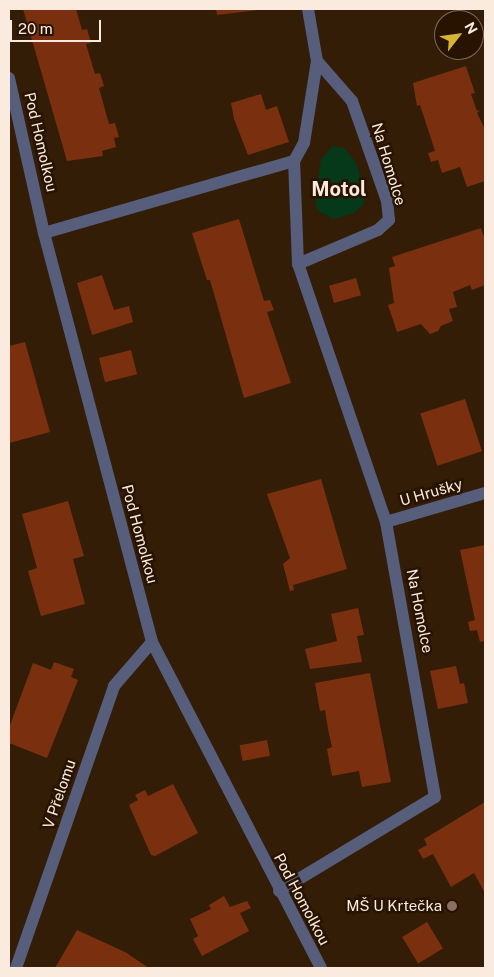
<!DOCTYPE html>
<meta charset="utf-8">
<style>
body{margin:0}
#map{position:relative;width:494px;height:977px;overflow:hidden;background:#331d07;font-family:"Public Sans",sans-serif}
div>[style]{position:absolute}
.green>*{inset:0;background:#06381a}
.building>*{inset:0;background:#7a300f;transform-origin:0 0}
.street>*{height:12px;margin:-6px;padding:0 6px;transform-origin:6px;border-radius:6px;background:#565e7c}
.dots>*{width:14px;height:14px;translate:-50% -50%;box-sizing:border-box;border:2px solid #281301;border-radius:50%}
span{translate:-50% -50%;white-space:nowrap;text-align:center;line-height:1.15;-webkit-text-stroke:5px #281301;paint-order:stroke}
.street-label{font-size:15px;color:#fbebdf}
.poi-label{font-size:15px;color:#fbebdf}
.right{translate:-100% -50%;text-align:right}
.district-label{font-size:20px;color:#fbebdf;font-weight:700}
.frame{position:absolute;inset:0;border:10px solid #fbebdf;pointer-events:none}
.north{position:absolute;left:434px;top:10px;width:50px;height:50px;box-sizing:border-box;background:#281301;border:1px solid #7c695a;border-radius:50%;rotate:60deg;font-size:14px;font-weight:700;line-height:20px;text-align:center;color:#fbebdf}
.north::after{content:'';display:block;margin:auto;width:18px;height:22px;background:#d8b434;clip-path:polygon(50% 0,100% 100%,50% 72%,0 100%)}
.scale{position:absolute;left:10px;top:20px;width:91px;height:22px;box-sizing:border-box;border:2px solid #fbebdf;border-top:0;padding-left:6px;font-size:15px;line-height:18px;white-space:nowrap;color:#fbebdf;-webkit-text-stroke:4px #281301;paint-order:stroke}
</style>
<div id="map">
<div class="green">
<div style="clip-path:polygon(333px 146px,344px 148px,356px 162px,366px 195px,363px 205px,354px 213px,333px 219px,317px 210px,315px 201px,321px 159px)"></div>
</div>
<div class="building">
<div style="clip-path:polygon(23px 9px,76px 9px,82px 30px,87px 29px,91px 43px,86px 44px,95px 74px,100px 73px,104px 86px,99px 88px,109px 124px,115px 123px,119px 137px,114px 138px,116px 147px,102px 151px,103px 156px,67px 161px)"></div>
<div style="clip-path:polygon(216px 9px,258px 9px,258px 10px,217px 15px)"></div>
<div style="clip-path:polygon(466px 66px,475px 93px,471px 94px,477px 111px,480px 110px,477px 113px,485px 129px,485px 181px,467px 187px,460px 167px,442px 173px,438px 160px,431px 162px,428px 153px,435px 151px,420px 105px,417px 106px,413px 83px)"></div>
<div style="clip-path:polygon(261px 94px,266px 110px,277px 106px,289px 142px,248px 155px,234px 119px,231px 103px)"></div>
<div style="clip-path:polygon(239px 219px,264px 301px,270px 300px,274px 310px,267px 312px,291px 383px,244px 398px,210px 280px,207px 280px,192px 233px)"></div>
<div style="clip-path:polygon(481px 228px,485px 240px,485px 285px,472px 290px,470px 285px,453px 292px,457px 307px,449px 309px,453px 321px,441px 326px,438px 331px,430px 334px,421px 324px,397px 332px,388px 305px,394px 303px,389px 268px,395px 266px,392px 257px)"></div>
<div style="clip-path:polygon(102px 275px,114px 310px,129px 306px,133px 322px,92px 335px,77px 283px)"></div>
<div style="left:356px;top:278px;width:18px;height:28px;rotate:74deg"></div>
<div style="clip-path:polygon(25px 342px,50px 432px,9px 443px,9px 346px)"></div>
<div style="left:131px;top:350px;width:25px;height:33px;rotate:76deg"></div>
<div style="left:465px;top:399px;width:55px;height:47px;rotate:72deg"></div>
<div style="clip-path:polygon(321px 479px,347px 569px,293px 585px,294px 590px,290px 591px,283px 564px,290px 558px,267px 494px)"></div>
<div style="clip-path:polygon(68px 501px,84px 556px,73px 559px,85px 604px,41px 616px,28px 571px,37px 568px,22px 514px)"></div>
<div style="clip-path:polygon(485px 545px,485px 641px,480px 642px,477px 630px,470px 631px,468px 622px,475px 620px,460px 550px)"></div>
<div style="clip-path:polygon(358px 608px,364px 635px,357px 636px,362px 662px,310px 669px,305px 649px,337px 641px,331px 614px)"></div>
<div style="clip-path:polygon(54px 662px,74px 669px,71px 677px,78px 680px,47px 758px,9px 743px,9px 728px,33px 663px,51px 670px)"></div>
<div style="clip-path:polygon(456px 666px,460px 684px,464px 683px,468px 703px,438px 709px,430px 671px)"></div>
<div style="clip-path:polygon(370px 673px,391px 782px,362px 787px,359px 771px,332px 776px,327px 749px,332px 747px,328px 729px,325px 710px,320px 711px,315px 683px)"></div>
<div style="left:267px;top:740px;width:16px;height:28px;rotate:79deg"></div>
<div style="clip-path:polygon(173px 784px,198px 833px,155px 856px,151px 855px,129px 805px,138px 800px,135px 795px,145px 790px,148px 796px)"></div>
<div style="clip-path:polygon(485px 802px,485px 893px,474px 873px,451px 887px,433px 854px,423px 859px,418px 850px,427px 845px,424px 839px)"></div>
<div style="clip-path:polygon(224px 896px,230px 907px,247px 901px,251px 908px,240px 913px,249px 931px,202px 956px,193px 939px,198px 936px,190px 919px,211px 909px,209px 905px)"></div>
<div style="left:427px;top:922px;width:31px;height:29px;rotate:59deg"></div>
<div style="clip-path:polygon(77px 930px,125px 952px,149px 968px,55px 968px)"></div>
</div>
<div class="street">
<div style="left:308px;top:9px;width:53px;rotate:80.2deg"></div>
<div style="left:317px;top:61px;width:53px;rotate:48.8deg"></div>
<div style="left:352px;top:101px;width:106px;rotate:70.7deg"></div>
<div style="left:387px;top:201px;width:19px;rotate:84deg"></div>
<div style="left:389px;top:220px;width:15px;rotate:138deg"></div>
<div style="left:378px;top:230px;width:87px;rotate:157deg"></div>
<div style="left:298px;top:264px;width:103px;rotate:-92.2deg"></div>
<div style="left:294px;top:161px;width:21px;rotate:-61deg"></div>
<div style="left:304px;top:143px;width:83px;rotate:-81deg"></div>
<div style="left:9px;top:78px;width:159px;rotate:77.3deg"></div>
<div style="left:44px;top:233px;width:423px;rotate:75.2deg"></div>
<div style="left:152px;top:642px;width:367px;rotate:62.6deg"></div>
<div style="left:44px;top:233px;width:260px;rotate:-16.1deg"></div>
<div style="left:386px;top:522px;width:103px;rotate:-16.3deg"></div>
<div style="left:279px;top:891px;width:182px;rotate:-31.1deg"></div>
<div style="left:435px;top:797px;width:279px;rotate:-100.1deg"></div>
<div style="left:386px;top:522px;width:273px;rotate:-108.8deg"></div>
<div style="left:16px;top:968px;width:299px;rotate:-70.8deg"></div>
<div style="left:114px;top:686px;width:58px;rotate:-49.2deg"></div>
</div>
<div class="dots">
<div style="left:452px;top:906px;background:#8d6e63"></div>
</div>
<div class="street-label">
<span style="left:41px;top:142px;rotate:77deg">Pod Homolkou</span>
<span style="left:389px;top:164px;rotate:73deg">Na Homolce</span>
<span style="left:431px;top:492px;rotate:-16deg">U Hrušky</span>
<span style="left:140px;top:534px;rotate:75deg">Pod Homolkou</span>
<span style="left:420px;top:611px;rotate:79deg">Na Homolce</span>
<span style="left:59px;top:794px;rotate:-71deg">V Přelomu</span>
<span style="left:302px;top:899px;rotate:62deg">Pod Homolkou</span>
</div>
<div class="poi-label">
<span class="right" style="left:442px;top:906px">MŠ U Krtečka</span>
</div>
<div class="district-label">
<span style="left:339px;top:189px">Motol</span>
</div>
<div class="frame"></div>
<div class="north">N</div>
<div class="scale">20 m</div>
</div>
